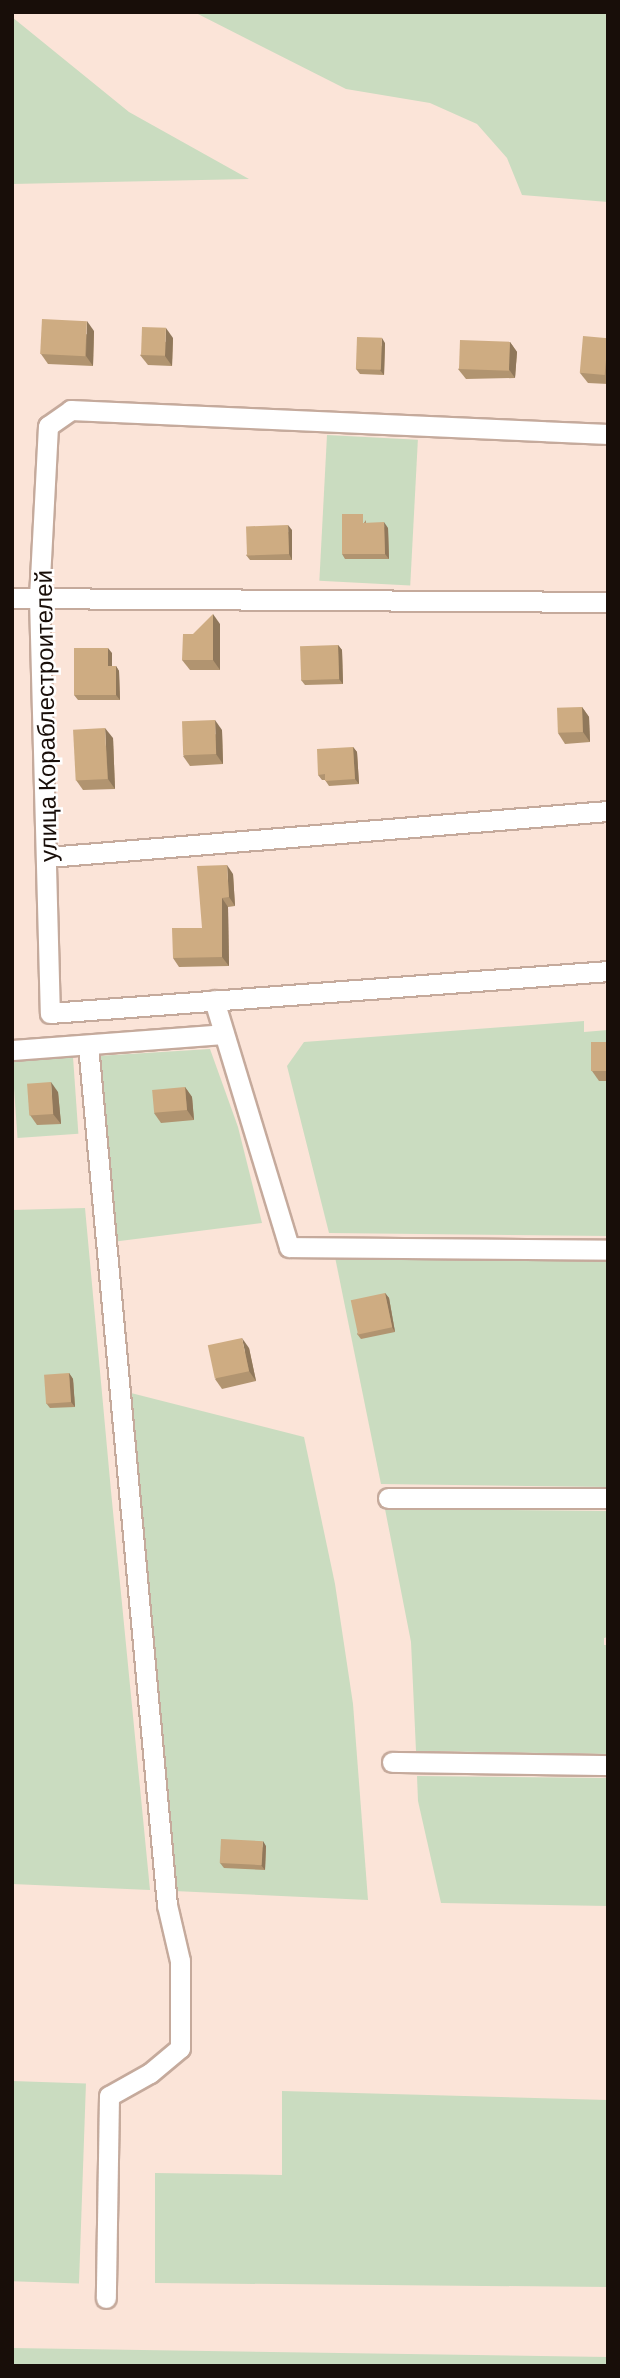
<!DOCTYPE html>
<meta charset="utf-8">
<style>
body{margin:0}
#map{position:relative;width:620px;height:2378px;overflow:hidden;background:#fbe4d8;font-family:Barlow,sans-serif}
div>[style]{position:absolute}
.green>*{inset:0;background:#cadcc0;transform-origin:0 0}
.roads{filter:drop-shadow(2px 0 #c5aa9c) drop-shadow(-2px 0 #c5aa9c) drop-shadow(0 2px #c5aa9c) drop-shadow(0 -2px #c5aa9c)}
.street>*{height:19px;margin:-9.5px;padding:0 9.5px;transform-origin:9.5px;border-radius:9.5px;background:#fff}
.wall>*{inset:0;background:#b19470}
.shaded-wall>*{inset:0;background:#90785b}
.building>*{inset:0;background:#ceac82;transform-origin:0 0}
span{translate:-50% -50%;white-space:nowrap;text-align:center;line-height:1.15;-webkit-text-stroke:5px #fff;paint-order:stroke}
.street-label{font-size:24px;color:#180e09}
.frame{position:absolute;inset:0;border:14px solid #180e09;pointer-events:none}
</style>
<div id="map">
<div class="green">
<div style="clip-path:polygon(194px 12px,608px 12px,608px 202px,522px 195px,507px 158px,477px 124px,430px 103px,346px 89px)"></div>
<div style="clip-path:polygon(12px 17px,129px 112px,249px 179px,12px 184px)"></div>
<div style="left:327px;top:435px;width:91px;height:146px;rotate:3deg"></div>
<div style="clip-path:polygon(584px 1021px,584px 1032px,608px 1030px,608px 1236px,329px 1233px,287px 1066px,304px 1042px)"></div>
<div style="clip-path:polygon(210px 1049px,238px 1127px,262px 1223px,112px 1242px,97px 1056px)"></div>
<div style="left:73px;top:1057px;width:77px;height:61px;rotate:86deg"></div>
<div style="clip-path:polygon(85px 1208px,111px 1491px,150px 1890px,12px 1884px,12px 1210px)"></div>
<div style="clip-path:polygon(335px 1257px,608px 1260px,608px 1487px,381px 1484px)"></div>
<div style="clip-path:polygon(127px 1392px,304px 1437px,335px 1584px,353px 1704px,368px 1900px,174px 1891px)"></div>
<div style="clip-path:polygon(385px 1509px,608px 1511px,608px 1637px,604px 1638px,604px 1645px,608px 1645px,608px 1754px,416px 1751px,411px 1642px)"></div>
<div style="clip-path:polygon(417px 1776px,608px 1778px,608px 1906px,441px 1903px,418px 1801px)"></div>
<div style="left:12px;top:2081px;width:74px;height:200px;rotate:2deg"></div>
<div style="clip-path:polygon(282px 2091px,608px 2100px,608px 2287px,155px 2283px,155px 2173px,282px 2175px)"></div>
<div style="clip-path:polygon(12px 2348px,608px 2357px,608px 2366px,12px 2366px)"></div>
</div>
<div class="roads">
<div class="street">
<div style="left:608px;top:434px;width:538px;rotate:-177.44deg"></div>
<div style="left:71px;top:410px;width:28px;rotate:145deg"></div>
<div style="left:48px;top:426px;width:172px;rotate:93deg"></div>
<div style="left:39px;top:598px;width:415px;rotate:88.5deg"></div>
<div style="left:50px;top:1013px;width:560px;rotate:-4.3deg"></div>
<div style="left:12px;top:598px;width:596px;rotate:0.38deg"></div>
<div style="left:48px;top:857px;width:562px;rotate:-4.7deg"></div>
<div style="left:214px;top:1000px;width:258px;rotate:73.1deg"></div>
<div style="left:289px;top:1247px;width:319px;rotate:0.5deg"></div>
<div style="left:88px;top:1045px;width:864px;rotate:84.75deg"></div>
<div style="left:167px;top:1905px;width:57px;rotate:76.9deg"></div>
<div style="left:180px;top:1961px;width:87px;rotate:90deg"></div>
<div style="left:180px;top:2048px;width:39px;rotate:140deg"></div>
<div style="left:150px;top:2073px;width:47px;rotate:150.7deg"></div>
<div style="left:109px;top:2096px;width:202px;rotate:90.9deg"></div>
<div style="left:12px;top:1050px;width:212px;rotate:-4.3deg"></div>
<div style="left:388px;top:1498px;width:220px"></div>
<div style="left:392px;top:1762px;width:216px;rotate:0.8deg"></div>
</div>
</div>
<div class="wall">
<div style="clip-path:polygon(94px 331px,93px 366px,48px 364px,41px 354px)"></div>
<div style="clip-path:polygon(173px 338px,172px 366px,148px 365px,140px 355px)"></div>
<div style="clip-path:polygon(608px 338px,608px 384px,588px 383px,580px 373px)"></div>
<div style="clip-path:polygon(510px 342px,517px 352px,515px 378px,466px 379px,458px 369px)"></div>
<div style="clip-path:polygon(385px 343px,384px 375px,360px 374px,356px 369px)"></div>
<div style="clip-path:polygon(366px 520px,366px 523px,388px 528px,389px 559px,345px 559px,342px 554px)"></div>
<div style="clip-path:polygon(292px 530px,292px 560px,250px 560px,246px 555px)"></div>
<div style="clip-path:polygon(220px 624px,220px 670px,190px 670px,182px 660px)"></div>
<div style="clip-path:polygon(338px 645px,342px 650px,343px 684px,305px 685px,301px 680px)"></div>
<div style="clip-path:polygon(112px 653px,112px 666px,116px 666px,119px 671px,120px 700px,78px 700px,74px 695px)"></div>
<div style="clip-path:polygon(582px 707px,589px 717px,590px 742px,565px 744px,558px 733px)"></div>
<div style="clip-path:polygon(222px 730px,223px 764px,190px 766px,183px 756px)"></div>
<div style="clip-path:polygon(113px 738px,115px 789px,83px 790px,76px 780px)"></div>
<div style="clip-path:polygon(353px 747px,357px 752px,359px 784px,329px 786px,325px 780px,322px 780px,318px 775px)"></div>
<div style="clip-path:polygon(233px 874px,235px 906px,228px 907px,229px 966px,179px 967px,173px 958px,202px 928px)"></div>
<div style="clip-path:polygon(608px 1042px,608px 1081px,599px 1081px,592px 1071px)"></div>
<div style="clip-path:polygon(185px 1087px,192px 1097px,194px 1120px,161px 1123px,154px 1113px)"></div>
<div style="clip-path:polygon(58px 1092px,61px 1124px,37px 1125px,30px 1115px)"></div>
<div style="clip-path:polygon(385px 1293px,389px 1298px,395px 1332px,361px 1339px,357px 1334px)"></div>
<div style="clip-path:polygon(249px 1348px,256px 1381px,222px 1389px,215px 1379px)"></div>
<div style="clip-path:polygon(69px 1373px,73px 1379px,75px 1407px,50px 1408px,46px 1403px)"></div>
<div style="clip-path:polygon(266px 1846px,265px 1870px,224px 1868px,220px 1863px)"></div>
</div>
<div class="shaded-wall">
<div style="clip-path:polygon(87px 321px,94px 331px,93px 366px,86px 356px)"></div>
<div style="clip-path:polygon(166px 328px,173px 338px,172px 366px,165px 356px)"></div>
<div style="clip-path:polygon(382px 338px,385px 343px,384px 375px,380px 370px)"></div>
<div style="clip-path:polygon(510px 342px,517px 352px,515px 378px,508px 368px)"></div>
<div style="clip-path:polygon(384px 522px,388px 528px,389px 559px,385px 554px)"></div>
<div style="clip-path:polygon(288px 525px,292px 530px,292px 560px,289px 554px)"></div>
<div style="clip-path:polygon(213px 614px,220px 624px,220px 670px,213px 660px)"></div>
<div style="clip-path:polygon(338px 645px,342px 650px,343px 684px,339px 679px)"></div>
<div style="clip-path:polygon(108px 648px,112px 653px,112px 671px,108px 666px)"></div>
<div style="clip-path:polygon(116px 666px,119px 671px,120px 700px,116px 695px)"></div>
<div style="clip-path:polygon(582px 707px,589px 717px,590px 742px,583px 732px)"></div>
<div style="clip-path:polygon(215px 720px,222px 730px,223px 764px,216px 754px)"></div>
<div style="clip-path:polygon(105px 728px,113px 738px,115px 789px,108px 779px)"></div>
<div style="clip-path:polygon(353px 747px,357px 752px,359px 784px,355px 779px)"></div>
<div style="clip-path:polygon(227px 865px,233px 874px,235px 906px,229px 897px)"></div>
<div style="clip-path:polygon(222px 898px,228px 907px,229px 966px,222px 957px)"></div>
<div style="clip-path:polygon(51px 1082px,58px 1092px,61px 1124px,53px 1114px)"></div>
<div style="clip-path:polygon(185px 1087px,192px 1097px,194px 1120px,187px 1110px)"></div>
<div style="clip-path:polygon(385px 1293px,389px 1298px,395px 1332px,392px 1327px)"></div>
<div style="clip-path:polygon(242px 1338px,249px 1348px,256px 1381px,249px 1371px)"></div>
<div style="clip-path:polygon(69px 1373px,73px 1379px,75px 1407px,71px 1402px)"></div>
<div style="clip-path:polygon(263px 1841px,266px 1846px,265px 1870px,261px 1865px)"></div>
</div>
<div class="building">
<div style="left:42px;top:319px;width:45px;height:35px;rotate:3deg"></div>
<div style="left:142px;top:327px;width:24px;height:28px;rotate:2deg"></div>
<div style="left:583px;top:336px;width:25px;height:37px;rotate:5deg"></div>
<div style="left:357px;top:337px;width:25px;height:32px;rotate:2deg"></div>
<div style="left:460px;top:340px;width:50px;height:29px;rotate:2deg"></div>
<div style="clip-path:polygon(342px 514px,363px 514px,363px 523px,384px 522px,385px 554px,342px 554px)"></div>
<div style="left:288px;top:525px;width:29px;height:42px;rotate:88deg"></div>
<div style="clip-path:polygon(213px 614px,213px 660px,182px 660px,183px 634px,193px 634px)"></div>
<div style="left:338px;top:645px;width:34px;height:38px;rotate:88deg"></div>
<div style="clip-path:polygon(74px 648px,108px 648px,108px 666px,116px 666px,116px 695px,74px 695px)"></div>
<div style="left:582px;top:707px;width:25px;height:25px;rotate:88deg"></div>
<div style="left:215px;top:720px;width:34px;height:33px;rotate:88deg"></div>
<div style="left:105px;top:728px;width:51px;height:32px;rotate:87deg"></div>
<div style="clip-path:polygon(353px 747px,355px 779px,325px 781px,325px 774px,318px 775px,317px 749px)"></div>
<div style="clip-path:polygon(227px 865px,229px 897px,222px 898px,222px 957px,173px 958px,172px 928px,202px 928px,197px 866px)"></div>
<div style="left:591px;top:1042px;width:17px;height:29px"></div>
<div style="left:51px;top:1082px;width:32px;height:24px;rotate:86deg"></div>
<div style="left:185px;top:1087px;width:23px;height:33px;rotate:85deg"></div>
<div style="left:385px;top:1293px;width:35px;height:35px;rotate:78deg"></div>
<div style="left:242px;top:1338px;width:34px;height:35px;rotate:78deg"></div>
<div style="left:69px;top:1373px;width:29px;height:25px;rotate:86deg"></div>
<div style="left:221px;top:1839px;width:42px;height:24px;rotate:3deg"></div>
</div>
<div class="street-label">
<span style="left:45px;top:716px;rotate:-91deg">улица Кораблестроителей</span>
</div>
<div class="frame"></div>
</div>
